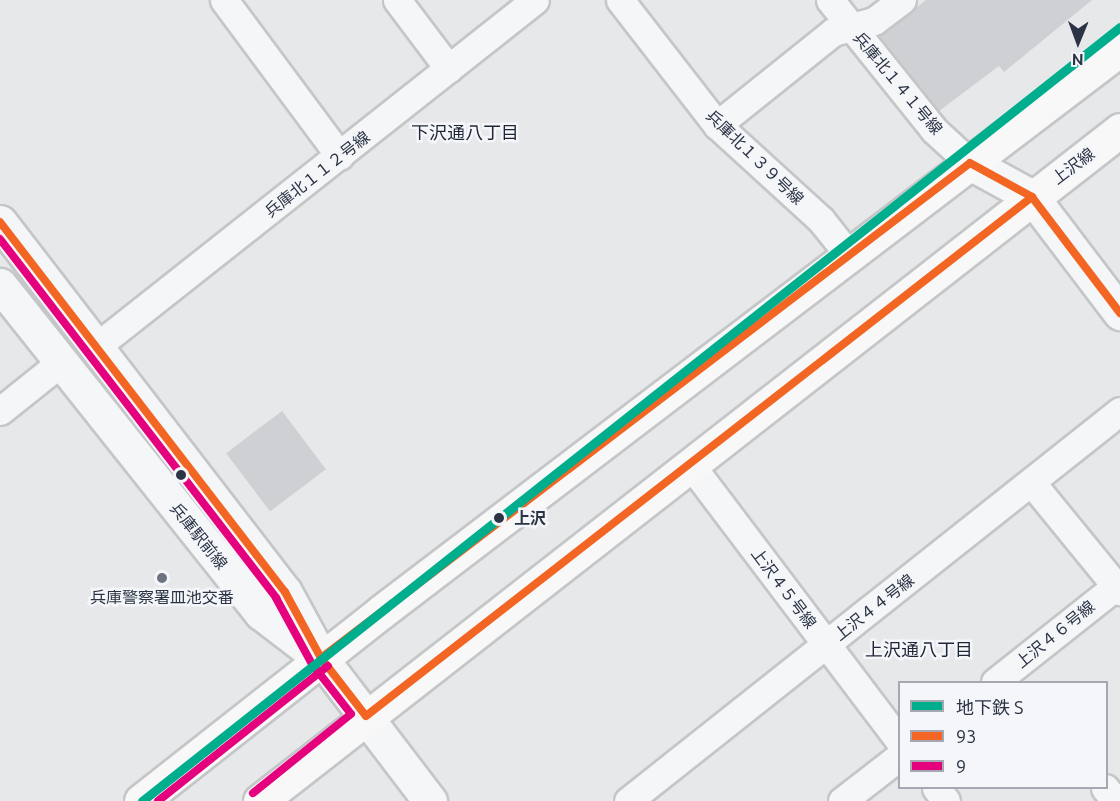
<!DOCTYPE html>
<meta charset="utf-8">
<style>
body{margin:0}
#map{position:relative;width:1120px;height:801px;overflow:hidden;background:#e6e8ea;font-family:Ubuntu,"Noto Sans JP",sans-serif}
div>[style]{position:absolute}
.building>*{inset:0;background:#ced0d3;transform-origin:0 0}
.roads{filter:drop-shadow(2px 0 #c4c6c8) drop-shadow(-2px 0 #c4c6c8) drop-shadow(0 2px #c4c6c8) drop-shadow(0 -2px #c4c6c8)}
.minor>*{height:27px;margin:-13.5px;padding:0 13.5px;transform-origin:13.5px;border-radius:13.5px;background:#f5f6f7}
.tertiary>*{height:33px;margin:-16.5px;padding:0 16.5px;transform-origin:16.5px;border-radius:16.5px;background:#f5f6f7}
.primary>*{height:33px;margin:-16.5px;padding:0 16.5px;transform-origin:16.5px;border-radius:16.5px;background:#f8f8f8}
.bus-1>*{height:8px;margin:-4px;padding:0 4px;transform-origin:4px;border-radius:4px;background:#f26522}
.bus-2>*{height:8px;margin:-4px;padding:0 4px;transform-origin:4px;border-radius:4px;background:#e5007d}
.metro-1>*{height:9px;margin:-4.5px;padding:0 4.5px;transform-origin:4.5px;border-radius:4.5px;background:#00ae8e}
.dots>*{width:16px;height:16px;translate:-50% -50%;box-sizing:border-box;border:3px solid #f4f6f9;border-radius:50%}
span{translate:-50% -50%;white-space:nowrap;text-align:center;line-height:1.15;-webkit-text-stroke:5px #f4f6f9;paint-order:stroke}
.street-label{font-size:16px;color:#2b3445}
.stop-label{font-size:16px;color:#2b3445;font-weight:700}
.left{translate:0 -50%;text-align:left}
.poi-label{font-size:16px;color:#2b3445}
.neighbourhood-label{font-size:18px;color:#1d2536}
.legend{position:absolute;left:898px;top:681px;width:210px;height:108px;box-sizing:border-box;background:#f4f6f9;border:2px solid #a4a8b1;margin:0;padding:8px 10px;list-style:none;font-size:18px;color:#2b3445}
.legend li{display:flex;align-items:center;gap:12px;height:30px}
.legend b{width:30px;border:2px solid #a4a8b1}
.north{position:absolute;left:1048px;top:12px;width:60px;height:60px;-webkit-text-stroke:4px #f4f6f9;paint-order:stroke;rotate:181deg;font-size:16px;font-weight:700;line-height:24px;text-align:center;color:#2b3445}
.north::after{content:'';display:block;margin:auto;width:21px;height:27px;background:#2b3445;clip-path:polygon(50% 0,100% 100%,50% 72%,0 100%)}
</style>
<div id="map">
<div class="building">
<div style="clip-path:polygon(926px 0,1092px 0,1004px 72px,999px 66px,939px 111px,880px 37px)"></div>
<div style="left:282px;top:411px;width:73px;height:70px;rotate:53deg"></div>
</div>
<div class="roads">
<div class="minor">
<div style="left:224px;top:0;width:194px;rotate:53.4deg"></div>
<div style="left:397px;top:0;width:86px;rotate:53deg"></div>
<div style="left:620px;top:0;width:158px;rotate:52.2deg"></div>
<div style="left:717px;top:125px;width:141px;rotate:42.4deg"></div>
<div style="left:821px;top:220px;width:45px;rotate:51.3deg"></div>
<div style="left:830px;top:0;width:166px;rotate:51.3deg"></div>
<div style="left:934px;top:130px;width:49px;rotate:42.5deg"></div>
<div style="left:717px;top:125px;width:149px;rotate:-38.7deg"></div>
<div style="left:833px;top:32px;width:42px;rotate:-15deg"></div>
<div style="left:874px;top:21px;width:35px;rotate:-37deg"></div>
<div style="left:97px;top:346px;width:558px;rotate:-38.31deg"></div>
<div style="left:0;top:411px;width:77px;rotate:-38.7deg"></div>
<div style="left:690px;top:464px;width:348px;rotate:52.9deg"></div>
<div style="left:1031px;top:482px;width:141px;rotate:50.8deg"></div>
<div style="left:995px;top:682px;width:154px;rotate:-38.4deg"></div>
<div style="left:936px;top:788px;width:16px;rotate:52deg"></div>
<div style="left:1105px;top:788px;width:17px;rotate:50deg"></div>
<div style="left:628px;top:801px;width:628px;rotate:-38.4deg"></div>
<div style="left:842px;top:801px;width:73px;rotate:-37.8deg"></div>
</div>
<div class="tertiary">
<div style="left:970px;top:163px;width:71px;rotate:28.7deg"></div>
<div style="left:1032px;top:197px;width:146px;rotate:52.8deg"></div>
<div style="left:0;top:222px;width:467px;rotate:52.4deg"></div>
<div style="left:285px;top:592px;width:75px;rotate:61.4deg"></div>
<div style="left:321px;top:658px;width:180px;rotate:52.7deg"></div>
<div style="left:0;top:285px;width:419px;rotate:51.5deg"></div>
<div style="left:261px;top:613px;width:64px;rotate:37.4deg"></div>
</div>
<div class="primary">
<div style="left:141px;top:801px;width:305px;rotate:-38.2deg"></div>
<div style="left:381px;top:612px;width:929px;rotate:-37.3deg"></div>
<div style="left:260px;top:801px;width:1091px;rotate:-37.96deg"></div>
</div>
</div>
<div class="bus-1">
<div style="left:0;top:222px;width:467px;rotate:52.4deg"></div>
<div style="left:285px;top:592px;width:75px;rotate:61.4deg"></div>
<div style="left:321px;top:658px;width:73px;rotate:52.2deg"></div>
<div style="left:366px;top:716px;width:844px;rotate:-37.93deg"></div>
<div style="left:321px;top:658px;width:816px;rotate:-37.33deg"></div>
<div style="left:970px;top:163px;width:71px;rotate:28.7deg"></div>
<div style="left:1032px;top:197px;width:146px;rotate:52.8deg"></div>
</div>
<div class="bus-2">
<div style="left:0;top:239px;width:453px;rotate:52.4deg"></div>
<div style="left:276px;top:598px;width:75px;rotate:61.4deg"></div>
<div style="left:312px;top:664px;width:63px;rotate:52deg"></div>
<div style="left:351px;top:714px;width:126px;rotate:141.1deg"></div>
<div style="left:158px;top:801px;width:217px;rotate:-38.5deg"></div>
</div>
<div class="metro-1">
<div style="left:142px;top:801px;width:1247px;rotate:-38.36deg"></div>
</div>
<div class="dots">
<div style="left:181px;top:475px;background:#2b3445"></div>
<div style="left:499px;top:518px;background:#2b3445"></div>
<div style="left:162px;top:578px;background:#6c737f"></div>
</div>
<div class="street-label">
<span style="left:898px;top:83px;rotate:50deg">兵庫北１４１号線</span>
<span style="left:755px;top:157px;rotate:44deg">兵庫北１３９号線</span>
<span style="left:1073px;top:166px;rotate:-37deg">上沢線</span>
<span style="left:317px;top:174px;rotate:-38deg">兵庫北１１２号線</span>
<span style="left:199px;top:536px;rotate:51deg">兵庫駅前線</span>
<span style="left:784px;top:588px;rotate:53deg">上沢４５号線</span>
<span style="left:874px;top:607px;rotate:-38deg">上沢４４号線</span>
<span style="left:1055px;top:634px;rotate:-39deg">上沢４６号線</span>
</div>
<div class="stop-label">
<span class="left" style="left:514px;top:518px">上沢</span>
</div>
<div class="poi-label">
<span style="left:162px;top:597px">兵庫警察署皿池交番</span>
</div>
<div class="neighbourhood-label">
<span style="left:465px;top:132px">下沢通八丁目</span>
<span style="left:919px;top:649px">上沢通八丁目</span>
</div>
<ul class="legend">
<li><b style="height:8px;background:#00ae8e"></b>地下鉄 S</li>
<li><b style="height:8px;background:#f26522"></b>93</li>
<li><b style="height:8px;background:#e5007d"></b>9</li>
</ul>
<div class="north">N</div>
</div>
